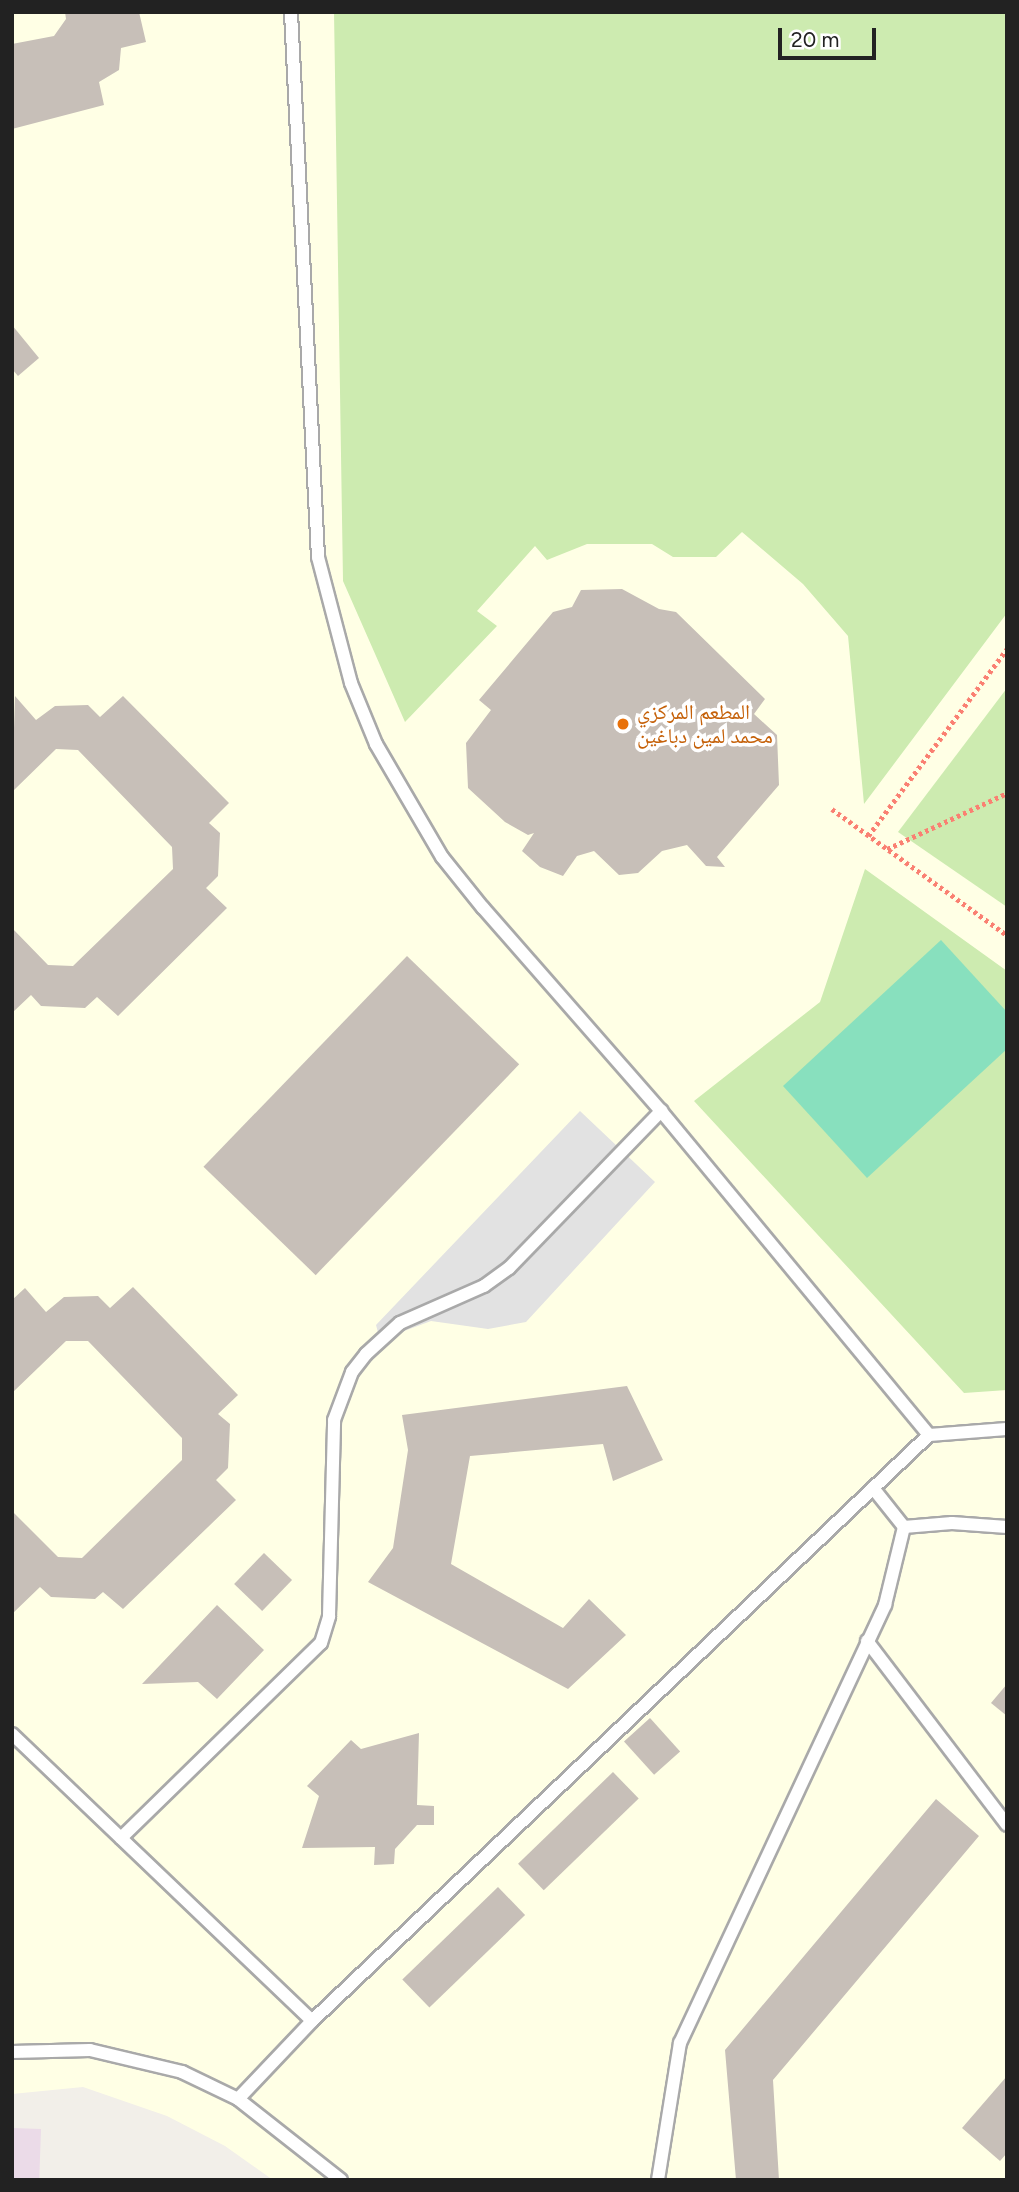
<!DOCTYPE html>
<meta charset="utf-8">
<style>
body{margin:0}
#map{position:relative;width:1019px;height:2192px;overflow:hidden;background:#f2efe9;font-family:Figtree,"Noto Naskh Arabic",sans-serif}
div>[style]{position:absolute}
.industrial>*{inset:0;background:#ebdbe8;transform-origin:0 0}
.education>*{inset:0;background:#ffffe5}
.grass>*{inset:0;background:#cdebb0}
.pitch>*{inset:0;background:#88e0be}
.parking>*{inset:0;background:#e2e2e2}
.building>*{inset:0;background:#c7bfb8;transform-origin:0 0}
.path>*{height:4.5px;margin-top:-2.25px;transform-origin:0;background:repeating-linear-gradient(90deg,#fa8072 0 3.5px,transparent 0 7px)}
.roads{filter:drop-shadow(2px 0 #a9a9a9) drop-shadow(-2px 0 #a9a9a9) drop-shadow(0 2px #a9a9a9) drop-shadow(0 -2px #a9a9a9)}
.lane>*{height:12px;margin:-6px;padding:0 6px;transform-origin:6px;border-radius:6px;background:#fff}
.dots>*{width:19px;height:19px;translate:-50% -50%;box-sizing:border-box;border:4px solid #fff;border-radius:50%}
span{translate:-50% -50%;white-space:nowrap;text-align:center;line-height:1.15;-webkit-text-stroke:7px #fff;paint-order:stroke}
.food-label{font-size:21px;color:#c56008}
.left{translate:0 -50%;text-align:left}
.frame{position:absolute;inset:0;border:14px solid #222;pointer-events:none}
.scale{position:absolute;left:778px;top:28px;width:98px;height:32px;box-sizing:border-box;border:4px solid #222;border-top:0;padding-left:9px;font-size:21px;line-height:24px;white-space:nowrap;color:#222;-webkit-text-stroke:5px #fff;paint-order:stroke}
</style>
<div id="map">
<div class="industrial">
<div style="left:41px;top:2129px;width:51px;height:29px;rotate:92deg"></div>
</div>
<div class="education">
<div style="clip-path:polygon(12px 12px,1007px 12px,1007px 2180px,273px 2180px,225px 2146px,167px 2116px,83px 2087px,12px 2094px)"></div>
</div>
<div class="grass">
<div style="clip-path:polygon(334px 12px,1007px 12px,1007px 613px,864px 804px,848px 636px,803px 584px,742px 532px,716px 557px,673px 557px,652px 544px,587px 544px,547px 560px,535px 546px,477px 611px,497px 626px,405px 722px,343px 581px)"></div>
<div style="clip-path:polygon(1007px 688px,1007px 907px,898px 832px)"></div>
<div style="clip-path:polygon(865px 869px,1007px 971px,1007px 1390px,964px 1393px,694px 1101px,820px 1002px)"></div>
</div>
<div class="pitch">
<div style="clip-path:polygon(941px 940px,1007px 1012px,1007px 1049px,867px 1178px,783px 1086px)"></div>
</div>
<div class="parking">
<div style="clip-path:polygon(580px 1111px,655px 1182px,526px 1322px,488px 1329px,431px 1321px,380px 1340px,376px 1325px)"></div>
</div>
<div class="building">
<div style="clip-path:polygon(65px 12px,139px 12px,146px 42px,121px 48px,119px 70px,99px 82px,104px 105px,12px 129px,12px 44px,54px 36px,66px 19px)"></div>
<div style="clip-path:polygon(12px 325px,39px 358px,18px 376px,12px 369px)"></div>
<div style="clip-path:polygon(622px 589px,659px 609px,676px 612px,765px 699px,754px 714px,777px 735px,779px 785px,717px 857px,725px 867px,706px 866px,687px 845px,662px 851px,638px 873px,619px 875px,594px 851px,577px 856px,563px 876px,540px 867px,522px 851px,534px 833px,528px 835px,505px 822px,468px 788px,466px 743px,491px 710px,479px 700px,553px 612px,572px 607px,581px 590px)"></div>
<div style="clip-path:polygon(15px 696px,36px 720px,55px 706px,88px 705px,100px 717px,123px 696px,229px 803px,209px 823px,220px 833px,218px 876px,206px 888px,227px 908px,118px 1016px,97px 997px,85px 1008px,41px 1006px,31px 995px,12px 1013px,12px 928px,48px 965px,73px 966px,173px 869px,172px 847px,78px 750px,56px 749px,12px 792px)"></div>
<div style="left:407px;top:956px;width:156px;height:293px;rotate:44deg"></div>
<div style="clip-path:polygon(133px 1287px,238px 1395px,218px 1414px,230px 1424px,228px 1468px,216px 1480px,236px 1500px,123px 1609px,103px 1592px,95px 1599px,51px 1597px,40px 1587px,12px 1614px,12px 1511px,58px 1557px,82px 1558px,182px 1460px,182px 1438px,88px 1341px,66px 1341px,12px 1393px,12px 1300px,25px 1288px,46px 1312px,64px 1297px,98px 1296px,110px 1308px)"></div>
<div style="clip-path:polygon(627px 1386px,663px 1460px,613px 1481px,603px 1444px,470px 1456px,451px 1564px,563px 1628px,589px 1599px,626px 1635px,568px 1689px,368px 1582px,393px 1548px,408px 1450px,402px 1415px)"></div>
<div style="left:264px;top:1553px;width:39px;height:43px;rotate:44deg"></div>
<div style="clip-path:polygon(217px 1605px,264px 1650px,217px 1699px,198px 1682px,142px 1684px)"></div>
<div style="clip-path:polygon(1007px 1684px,1007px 1716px,991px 1703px)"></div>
<div style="left:650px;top:1718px;width:45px;height:35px;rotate:48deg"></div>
<div style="clip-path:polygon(419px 1733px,417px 1805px,434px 1806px,434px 1825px,417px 1825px,395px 1849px,394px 1864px,374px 1865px,375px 1847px,302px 1848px,319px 1796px,307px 1786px,351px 1740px,361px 1749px)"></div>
<div style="left:613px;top:1772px;width:37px;height:132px;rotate:46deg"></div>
<div style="clip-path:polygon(936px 1799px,979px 1836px,773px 2080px,779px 2180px,736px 2180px,725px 2050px)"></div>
<div style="left:498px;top:1887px;width:39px;height:133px;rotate:46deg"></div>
<div style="clip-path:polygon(1007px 2076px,1007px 2153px,1000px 2161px,962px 2128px)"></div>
</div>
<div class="path">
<div style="left:832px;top:809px;width:216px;rotate:35.8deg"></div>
<div style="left:868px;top:836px;width:233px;rotate:-53.4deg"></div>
<div style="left:887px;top:849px;width:132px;rotate:-25deg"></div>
</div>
<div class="roads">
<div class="lane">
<div style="left:929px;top:1435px;width:78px;rotate:-4.4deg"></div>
<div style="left:873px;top:1488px;width:50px;rotate:51.5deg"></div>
<div style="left:904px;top:1527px;width:48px;rotate:-4.8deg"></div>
<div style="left:952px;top:1523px;width:55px;rotate:4.2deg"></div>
<div style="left:867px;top:1641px;width:231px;rotate:52.7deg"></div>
<div style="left:12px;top:1734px;width:415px;rotate:43.7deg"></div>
<div style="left:121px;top:1838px;width:279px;rotate:-44.3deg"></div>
<div style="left:321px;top:1643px;width:28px;rotate:-73deg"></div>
<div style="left:329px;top:1616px;width:196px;rotate:-88.5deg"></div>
<div style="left:334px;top:1420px;width:51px;rotate:-69.4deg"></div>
<div style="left:352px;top:1372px;width:23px;rotate:-52deg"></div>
<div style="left:366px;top:1354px;width:46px;rotate:-42.4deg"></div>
<div style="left:400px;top:1323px;width:92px;rotate:-23.8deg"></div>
<div style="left:484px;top:1286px;width:31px;rotate:-36deg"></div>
<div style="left:509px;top:1268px;width:219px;rotate:-45.9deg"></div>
<div style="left:12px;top:2052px;width:78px;rotate:-1.5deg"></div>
<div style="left:90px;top:2050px;width:95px;rotate:13.4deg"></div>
<div style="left:182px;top:2072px;width:62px;rotate:25.7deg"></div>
<div style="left:238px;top:2099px;width:131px;rotate:38.2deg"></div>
<div style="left:238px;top:2099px;width:108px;rotate:-46.5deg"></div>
<div style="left:312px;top:2021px;width:851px;rotate:-43.52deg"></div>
<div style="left:929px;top:1435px;width:420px;rotate:-129.6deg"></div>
<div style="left:661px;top:1111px;width:270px;rotate:-131.2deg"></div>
<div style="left:483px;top:908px;width:65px;rotate:-128.8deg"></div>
<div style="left:442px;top:857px;width:131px;rotate:-120.3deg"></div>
<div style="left:376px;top:744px;width:66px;rotate:-112.3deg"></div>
<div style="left:351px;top:683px;width:130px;rotate:-104.7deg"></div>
<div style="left:318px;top:557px;width:546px;rotate:-92.84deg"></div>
<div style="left:658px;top:2180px;width:139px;rotate:-80.9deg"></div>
<div style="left:680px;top:2043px;width:484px;rotate:-64.9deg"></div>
<div style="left:885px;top:1605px;width:80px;rotate:-76.3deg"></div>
</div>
</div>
<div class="dots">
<div style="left:623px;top:724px;background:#e8710a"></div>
</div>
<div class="food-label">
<span class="left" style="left:637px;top:724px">المطعم المركزي<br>محمد لمين دباغين</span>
</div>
<div class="frame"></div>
<div class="scale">20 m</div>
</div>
